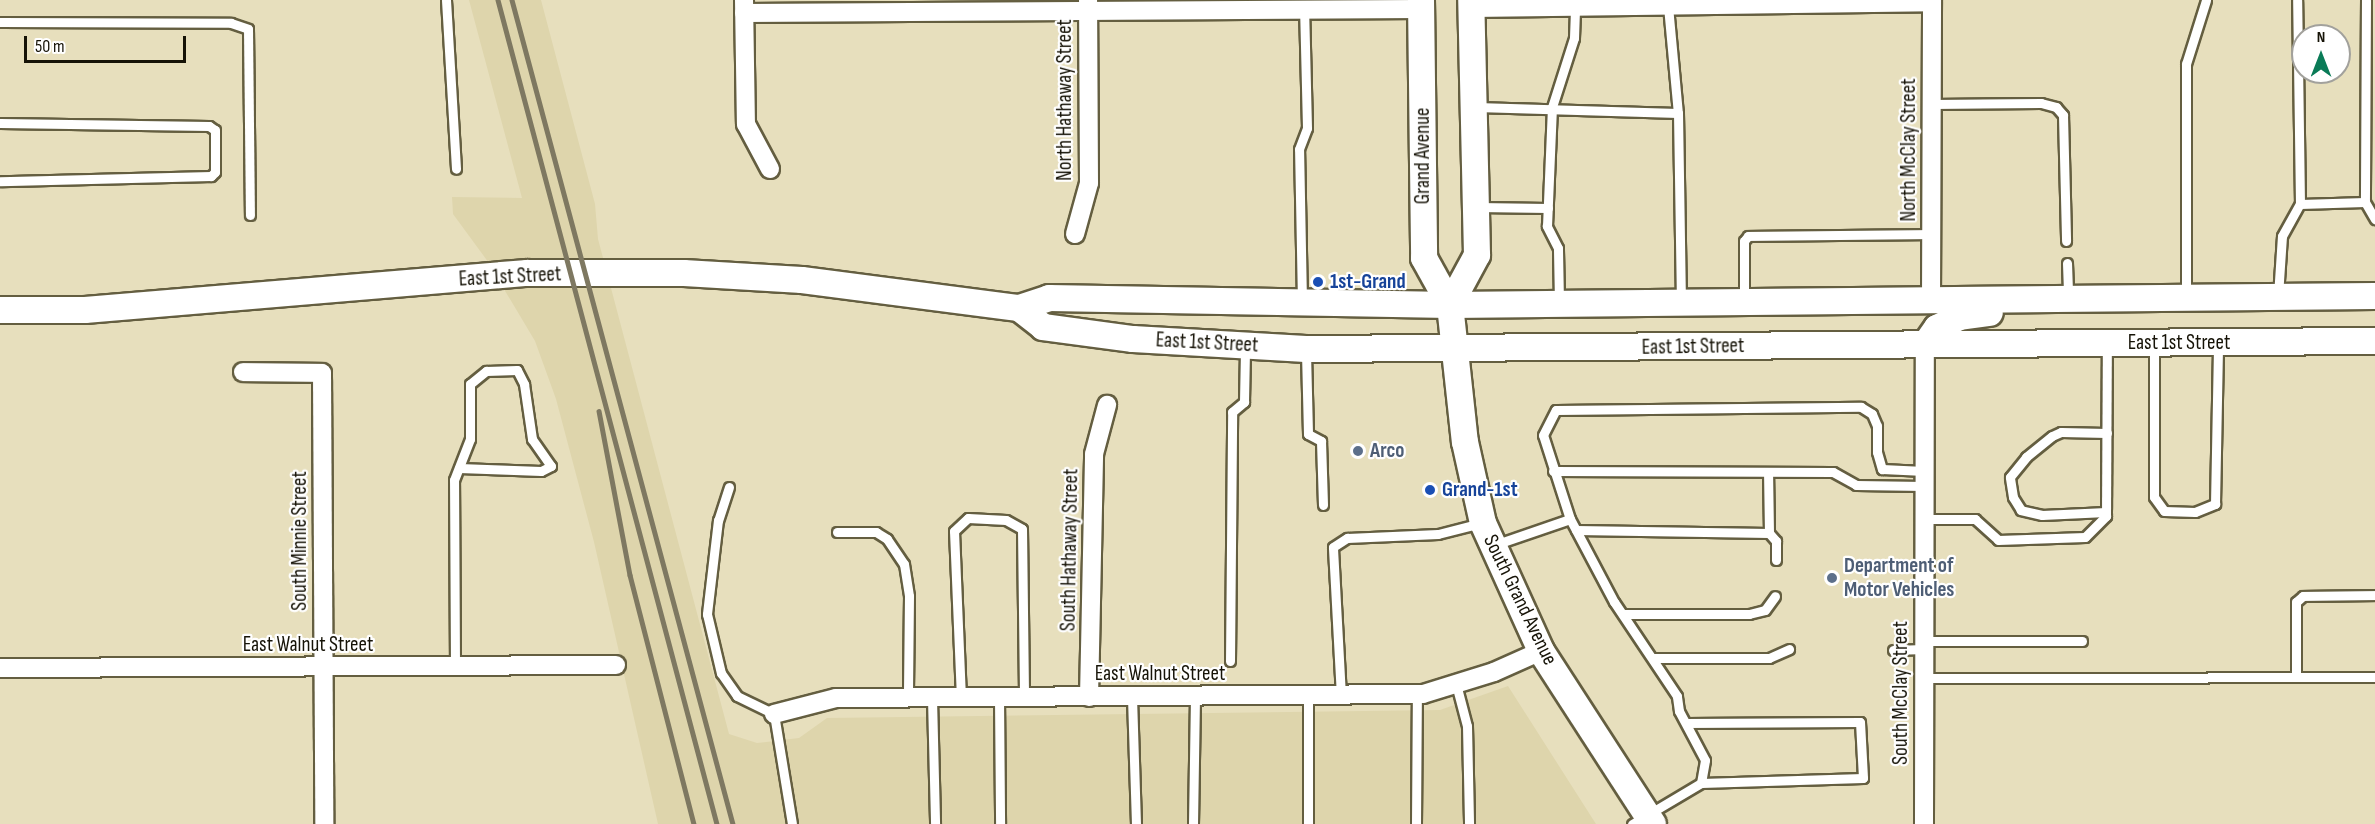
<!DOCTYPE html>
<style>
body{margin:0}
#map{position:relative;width:2375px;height:824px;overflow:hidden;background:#e7dfbd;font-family:"Sofia Sans Condensed",sans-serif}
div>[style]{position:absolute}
.built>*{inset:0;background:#ded5ac}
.roads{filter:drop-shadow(2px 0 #645e40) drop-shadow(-2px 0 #645e40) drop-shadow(0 2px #645e40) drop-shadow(0 -2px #645e40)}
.service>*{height:9px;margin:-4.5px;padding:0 4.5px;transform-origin:4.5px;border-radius:4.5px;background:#fff}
.minor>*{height:18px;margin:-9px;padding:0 9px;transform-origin:9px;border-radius:9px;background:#fff}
.secondary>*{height:26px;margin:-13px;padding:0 13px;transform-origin:13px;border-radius:13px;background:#fff}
.rail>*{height:4.5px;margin:-2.25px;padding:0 2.25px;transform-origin:2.25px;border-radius:2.25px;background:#7e7861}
.dots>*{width:16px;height:16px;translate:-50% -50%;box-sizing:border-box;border:3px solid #fff;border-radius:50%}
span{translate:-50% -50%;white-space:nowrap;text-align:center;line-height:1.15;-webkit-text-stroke:4.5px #fff;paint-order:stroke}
.street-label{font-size:21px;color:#161307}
.transit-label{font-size:21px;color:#164399;font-weight:700}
.left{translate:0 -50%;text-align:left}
.service-label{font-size:21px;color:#4e5e75;font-weight:700}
.north{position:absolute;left:2291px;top:24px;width:60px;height:60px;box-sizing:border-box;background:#fff;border:2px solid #a2a19c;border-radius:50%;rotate:0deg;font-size:16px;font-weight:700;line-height:24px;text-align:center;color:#161307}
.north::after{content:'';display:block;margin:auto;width:21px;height:27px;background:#0a7b57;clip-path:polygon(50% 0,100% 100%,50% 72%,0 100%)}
.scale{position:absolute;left:24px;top:36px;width:162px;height:27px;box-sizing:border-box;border:3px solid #161307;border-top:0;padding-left:8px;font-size:18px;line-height:21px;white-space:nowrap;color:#161307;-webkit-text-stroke:4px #fff;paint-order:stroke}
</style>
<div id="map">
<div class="built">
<div style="clip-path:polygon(469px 0,541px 0,595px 204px,598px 239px,729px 734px,757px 743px,799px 738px,827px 718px,1440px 710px,1508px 686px,1596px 824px,658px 824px,594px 542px,556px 399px,535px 341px,486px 259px,453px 214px,452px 197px,522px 198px)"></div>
</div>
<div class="roads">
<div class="service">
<div style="left:446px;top:0;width:169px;rotate:86.6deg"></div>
<div style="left:2366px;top:0;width:202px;rotate:90.3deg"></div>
<div style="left:2365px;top:202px;width:20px;rotate:60deg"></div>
<div style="left:1668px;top:6px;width:107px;rotate:84.7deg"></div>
<div style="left:1678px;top:113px;width:187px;rotate:89.1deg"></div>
<div style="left:0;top:22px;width:231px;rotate:0.2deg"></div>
<div style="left:231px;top:23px;width:18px;rotate:19deg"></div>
<div style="left:248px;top:29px;width:186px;rotate:89.4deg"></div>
<div style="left:1932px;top:104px;width:109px;rotate:-0.5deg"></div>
<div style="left:2041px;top:103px;width:16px;rotate:15deg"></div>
<div style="left:2056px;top:107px;width:11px;rotate:49deg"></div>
<div style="left:2063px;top:115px;width:126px;rotate:88.6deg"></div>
<div style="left:1476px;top:107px;width:202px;rotate:1.7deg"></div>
<div style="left:0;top:123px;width:209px;rotate:0.8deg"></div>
<div style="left:209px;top:126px;width:7px;rotate:34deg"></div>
<div style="left:215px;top:130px;width:42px;rotate:90deg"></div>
<div style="left:215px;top:172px;width:6px;rotate:135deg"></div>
<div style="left:211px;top:176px;width:211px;rotate:178.6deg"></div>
<div style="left:2300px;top:204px;width:65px;rotate:-1.8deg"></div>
<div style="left:1477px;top:207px;width:71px;rotate:0.8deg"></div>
<div style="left:2067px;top:263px;width:34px;rotate:88deg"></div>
<div style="left:2186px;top:296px;width:232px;rotate:-90deg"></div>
<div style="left:2186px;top:64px;width:67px;rotate:-72.6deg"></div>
<div style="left:2278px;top:296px;width:60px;rotate:-86.2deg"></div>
<div style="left:2282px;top:236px;width:37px;rotate:-61deg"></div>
<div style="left:2300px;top:204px;width:204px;rotate:-90.8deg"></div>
<div style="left:1744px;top:300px;width:59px;rotate:-90deg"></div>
<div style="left:1744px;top:241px;width:6px;rotate:-51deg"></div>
<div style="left:1748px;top:236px;width:183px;rotate:-0.6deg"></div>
<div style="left:1302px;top:302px;width:153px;rotate:-91.1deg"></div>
<div style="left:1299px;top:149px;width:22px;rotate:-69deg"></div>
<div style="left:1307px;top:128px;width:119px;rotate:-91.4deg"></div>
<div style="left:1559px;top:302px;width:54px;rotate:-91.1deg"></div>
<div style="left:1558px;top:248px;width:25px;rotate:-117deg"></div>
<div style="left:1547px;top:226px;width:119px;rotate:-87.6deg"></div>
<div style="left:1552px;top:107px;width:72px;rotate:-72.3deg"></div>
<div style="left:1574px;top:38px;width:31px;rotate:-88deg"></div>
<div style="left:2154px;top:346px;width:151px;rotate:90deg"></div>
<div style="left:2154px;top:497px;width:17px;rotate:54deg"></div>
<div style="left:2164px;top:511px;width:31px;rotate:2deg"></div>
<div style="left:2195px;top:512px;width:22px;rotate:-22deg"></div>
<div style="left:2215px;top:504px;width:161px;rotate:-88.9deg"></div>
<div style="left:1306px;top:352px;width:82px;rotate:88.6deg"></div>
<div style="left:1308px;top:434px;width:15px;rotate:28deg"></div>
<div style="left:1321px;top:441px;width:64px;rotate:88.2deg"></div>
<div style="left:1553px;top:471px;width:280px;rotate:0.2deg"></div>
<div style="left:1833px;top:472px;width:26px;rotate:29deg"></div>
<div style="left:1856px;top:485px;width:68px;rotate:0.8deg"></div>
<div style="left:729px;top:487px;width:35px;rotate:108deg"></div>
<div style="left:718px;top:520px;width:95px;rotate:96.7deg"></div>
<div style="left:707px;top:614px;width:61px;rotate:76.7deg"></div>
<div style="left:721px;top:673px;width:28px;rotate:55deg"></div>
<div style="left:737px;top:696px;width:41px;rotate:25.9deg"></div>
<div style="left:774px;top:714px;width:111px;rotate:80.7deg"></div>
<div style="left:2106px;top:512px;width:64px;rotate:177.3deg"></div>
<div style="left:2042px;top:515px;width:22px;rotate:-167deg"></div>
<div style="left:2021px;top:510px;width:15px;rotate:-122deg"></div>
<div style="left:2013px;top:497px;width:20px;rotate:-99deg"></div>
<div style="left:2010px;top:477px;width:26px;rotate:-51deg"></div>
<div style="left:2026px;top:457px;width:33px;rotate:-39deg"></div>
<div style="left:2052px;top:436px;width:10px;rotate:-24deg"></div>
<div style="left:2061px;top:432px;width:46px;rotate:1.2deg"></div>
<div style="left:1924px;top:519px;width:51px"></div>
<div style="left:1975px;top:519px;width:31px;rotate:42deg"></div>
<div style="left:1998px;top:540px;width:87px;rotate:-2deg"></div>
<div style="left:2085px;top:537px;width:30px;rotate:-45deg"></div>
<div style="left:2106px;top:516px;width:170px;rotate:-89.7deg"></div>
<div style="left:1576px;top:530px;width:193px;rotate:0.9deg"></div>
<div style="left:1769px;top:533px;width:61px;rotate:-90.9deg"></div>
<div style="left:837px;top:532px;width:39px"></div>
<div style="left:876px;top:532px;width:13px;rotate:32deg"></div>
<div style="left:887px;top:539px;width:30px;rotate:56deg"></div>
<div style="left:904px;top:564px;width:32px;rotate:81deg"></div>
<div style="left:909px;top:596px;width:102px;rotate:90.6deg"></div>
<div style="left:1769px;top:533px;width:11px;rotate:49deg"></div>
<div style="left:1776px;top:541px;width:19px;rotate:90deg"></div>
<div style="left:1494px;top:545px;width:80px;rotate:-18.9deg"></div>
<div style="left:1623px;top:614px;width:126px"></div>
<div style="left:1749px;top:614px;width:16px;rotate:-14deg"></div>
<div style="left:1765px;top:610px;width:17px;rotate:-54deg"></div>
<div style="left:1924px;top:641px;width:158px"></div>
<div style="left:1893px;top:650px;width:31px;rotate:-2deg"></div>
<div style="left:1654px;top:658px;width:115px"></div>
<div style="left:1769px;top:658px;width:22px;rotate:-24deg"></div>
<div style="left:1230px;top:661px;width:249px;rotate:-89.5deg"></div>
<div style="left:1232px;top:412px;width:16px;rotate:-40deg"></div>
<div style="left:1244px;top:402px;width:54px;rotate:-88.9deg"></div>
<div style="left:455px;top:666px;width:186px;rotate:-90.3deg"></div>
<div style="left:454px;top:480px;width:44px;rotate:-68.7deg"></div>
<div style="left:470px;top:439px;width:55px;rotate:-90deg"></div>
<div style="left:470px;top:384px;width:21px;rotate:-39deg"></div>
<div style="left:486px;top:371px;width:31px;rotate:-2deg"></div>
<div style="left:517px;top:370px;width:16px;rotate:63deg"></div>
<div style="left:524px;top:384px;width:56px;rotate:81.7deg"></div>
<div style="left:532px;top:439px;width:33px;rotate:55deg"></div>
<div style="left:551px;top:466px;width:11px;rotate:153deg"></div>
<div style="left:541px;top:471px;width:82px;rotate:-177.9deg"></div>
<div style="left:2296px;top:677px;width:75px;rotate:-90deg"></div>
<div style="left:2296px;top:602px;width:9px;rotate:-41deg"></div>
<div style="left:2303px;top:596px;width:72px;rotate:-0.8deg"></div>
<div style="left:1924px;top:678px;width:451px;rotate:-0.1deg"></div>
<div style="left:1456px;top:684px;width:43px;rotate:75.3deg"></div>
<div style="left:1467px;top:726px;width:98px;rotate:88.8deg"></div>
<div style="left:1308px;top:696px;width:128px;rotate:90deg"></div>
<div style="left:1341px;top:696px;width:149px;rotate:-93.1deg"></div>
<div style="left:1333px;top:547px;width:17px;rotate:-33deg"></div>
<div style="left:1347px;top:538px;width:91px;rotate:-2.5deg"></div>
<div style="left:1438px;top:534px;width:44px;rotate:-14.3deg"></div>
<div style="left:1132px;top:697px;width:127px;rotate:88.2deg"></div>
<div style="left:932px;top:698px;width:126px;rotate:88.6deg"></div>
<div style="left:961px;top:698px;width:167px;rotate:-92.4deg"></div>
<div style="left:954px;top:531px;width:19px;rotate:-43deg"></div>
<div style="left:968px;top:518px;width:38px;rotate:3deg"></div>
<div style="left:1006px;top:520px;width:18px;rotate:29deg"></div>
<div style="left:1022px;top:529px;width:168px;rotate:89.3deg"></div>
<div style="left:999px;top:698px;width:126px;rotate:89.5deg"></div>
<div style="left:1686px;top:723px;width:174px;rotate:-0.3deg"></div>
<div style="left:1860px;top:722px;width:56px;rotate:86.9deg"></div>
<div style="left:1863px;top:778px;width:162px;rotate:178.2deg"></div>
<div style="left:1193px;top:824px;width:127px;rotate:-89.1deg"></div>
<div style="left:1416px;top:824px;width:129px;rotate:-89.6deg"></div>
<div style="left:1632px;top:824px;width:80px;rotate:-30.7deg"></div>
<div style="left:1701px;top:783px;width:23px;rotate:-80deg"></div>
<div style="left:1705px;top:760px;width:55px;rotate:-118deg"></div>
<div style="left:1679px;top:711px;width:15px;rotate:-98deg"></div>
<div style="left:1677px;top:696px;width:113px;rotate:-123.8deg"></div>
<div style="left:1614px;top:602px;width:94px;rotate:-117.9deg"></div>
<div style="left:1570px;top:519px;width:88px;rotate:-107.8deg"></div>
<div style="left:1543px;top:435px;width:28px;rotate:-63deg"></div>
<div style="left:1556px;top:410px;width:305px;rotate:-0.6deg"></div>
<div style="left:1861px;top:407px;width:13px;rotate:32deg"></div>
<div style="left:1872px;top:414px;width:13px;rotate:67deg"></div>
<div style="left:1877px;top:426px;width:26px;rotate:90deg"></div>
<div style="left:1877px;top:452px;width:18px;rotate:74deg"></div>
<div style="left:1882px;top:469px;width:42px;rotate:2.7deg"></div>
</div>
<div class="minor">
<div style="left:744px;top:0;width:124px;rotate:89.1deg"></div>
<div style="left:746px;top:124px;width:51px;rotate:61.9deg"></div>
<div style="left:1471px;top:8px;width:461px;rotate:-0.7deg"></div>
<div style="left:744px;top:13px;width:677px;rotate:-0.34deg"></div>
<div style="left:1075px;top:234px;width:53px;rotate:-74.6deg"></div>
<div style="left:1089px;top:183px;width:183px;rotate:-90.3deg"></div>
<div style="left:1931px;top:301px;width:301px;rotate:-89.8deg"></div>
<div style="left:243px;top:372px;width:79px;rotate:0.7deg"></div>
<div style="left:322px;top:373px;width:451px;rotate:89.7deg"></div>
<div style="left:0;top:668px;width:616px;rotate:-0.28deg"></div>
<div style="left:1089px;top:697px;width:243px;rotate:-88.8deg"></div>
<div style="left:1094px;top:454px;width:51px;rotate:-75.1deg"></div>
<div style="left:774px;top:714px;width:64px;rotate:-14.5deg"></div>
<div style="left:836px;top:698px;width:587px;rotate:-0.39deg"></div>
<div style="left:1423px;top:694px;width:74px;rotate:-17.2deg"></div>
<div style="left:1494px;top:672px;width:51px;rotate:-24.1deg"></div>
<div style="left:1924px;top:824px;width:479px;rotate:-89.9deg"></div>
</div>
<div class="secondary">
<div style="left:1421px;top:0;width:258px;rotate:89.3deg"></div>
<div style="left:1424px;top:258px;width:54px;rotate:61deg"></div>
<div style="left:1450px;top:305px;width:138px;rotate:83.8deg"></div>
<div style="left:1465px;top:442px;width:83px;rotate:77.5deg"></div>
<div style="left:1483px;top:523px;width:141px;rotate:65.6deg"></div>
<div style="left:1541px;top:651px;width:206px;rotate:57.1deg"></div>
<div style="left:1450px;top:305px;width:57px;rotate:-61.6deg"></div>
<div style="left:1477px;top:255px;width:255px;rotate:-91.3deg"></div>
<div style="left:1019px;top:308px;width:31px;rotate:38deg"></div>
<div style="left:1043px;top:327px;width:91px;rotate:7.6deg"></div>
<div style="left:1133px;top:339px;width:173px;rotate:3.3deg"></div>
<div style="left:1306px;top:349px;width:1069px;rotate:-0.43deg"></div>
<div style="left:0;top:310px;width:85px"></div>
<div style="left:85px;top:310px;width:444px;rotate:-4.8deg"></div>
<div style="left:527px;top:273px;width:157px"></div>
<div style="left:684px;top:273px;width:118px;rotate:3.4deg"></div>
<div style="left:802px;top:280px;width:219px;rotate:7.4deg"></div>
<div style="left:1019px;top:308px;width:32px;rotate:-18deg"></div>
<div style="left:1049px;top:298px;width:401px;rotate:1deg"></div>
<div style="left:1450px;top:305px;width:925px;rotate:-0.56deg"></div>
<div style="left:1925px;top:345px;width:21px;rotate:-55deg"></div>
<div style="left:1937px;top:328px;width:25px;rotate:-26deg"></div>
<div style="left:1960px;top:317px;width:30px;rotate:-8deg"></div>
</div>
</div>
<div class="rail">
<div style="left:498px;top:0;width:853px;rotate:75.12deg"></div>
<div style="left:512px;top:0;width:853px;rotate:74.99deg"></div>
<div style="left:599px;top:411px;width:167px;rotate:79.3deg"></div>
<div style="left:630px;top:575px;width:257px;rotate:75.6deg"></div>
</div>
<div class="dots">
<div style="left:1318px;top:282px;background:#1a4fb4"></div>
<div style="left:1358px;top:451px;background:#5c6f8a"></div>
<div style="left:1430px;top:490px;background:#1a4fb4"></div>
<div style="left:1832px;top:578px;background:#5c6f8a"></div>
</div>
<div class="street-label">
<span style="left:1065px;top:100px;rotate:-90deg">North Hathaway Street</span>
<span style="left:1909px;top:150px;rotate:-90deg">North McClay Street</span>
<span style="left:1423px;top:156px;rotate:-90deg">Grand Avenue</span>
<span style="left:510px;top:277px;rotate:-3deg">East 1st Street</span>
<span style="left:1207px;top:343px;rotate:3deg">East 1st Street</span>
<span style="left:2179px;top:343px">East 1st Street</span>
<span style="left:1693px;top:347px;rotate:-1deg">East 1st Street</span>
<span style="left:300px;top:541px;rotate:-90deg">South Minnie Street</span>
<span style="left:1070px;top:550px;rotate:-89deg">South Hathaway Street</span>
<span style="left:1520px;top:600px;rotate:64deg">South Grand Avenue</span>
<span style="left:308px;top:645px">East Walnut Street</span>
<span style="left:1160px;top:674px">East Walnut Street</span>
<span style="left:1901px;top:693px;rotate:-90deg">South McClay Street</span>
</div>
<div class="transit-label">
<span class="left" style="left:1330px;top:282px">1st-Grand</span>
<span class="left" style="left:1442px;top:490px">Grand-1st</span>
</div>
<div class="service-label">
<span class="left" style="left:1370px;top:451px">Arco</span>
<span class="left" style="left:1844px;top:578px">Department of<br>Motor Vehicles</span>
</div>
<div class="north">N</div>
<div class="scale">50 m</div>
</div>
